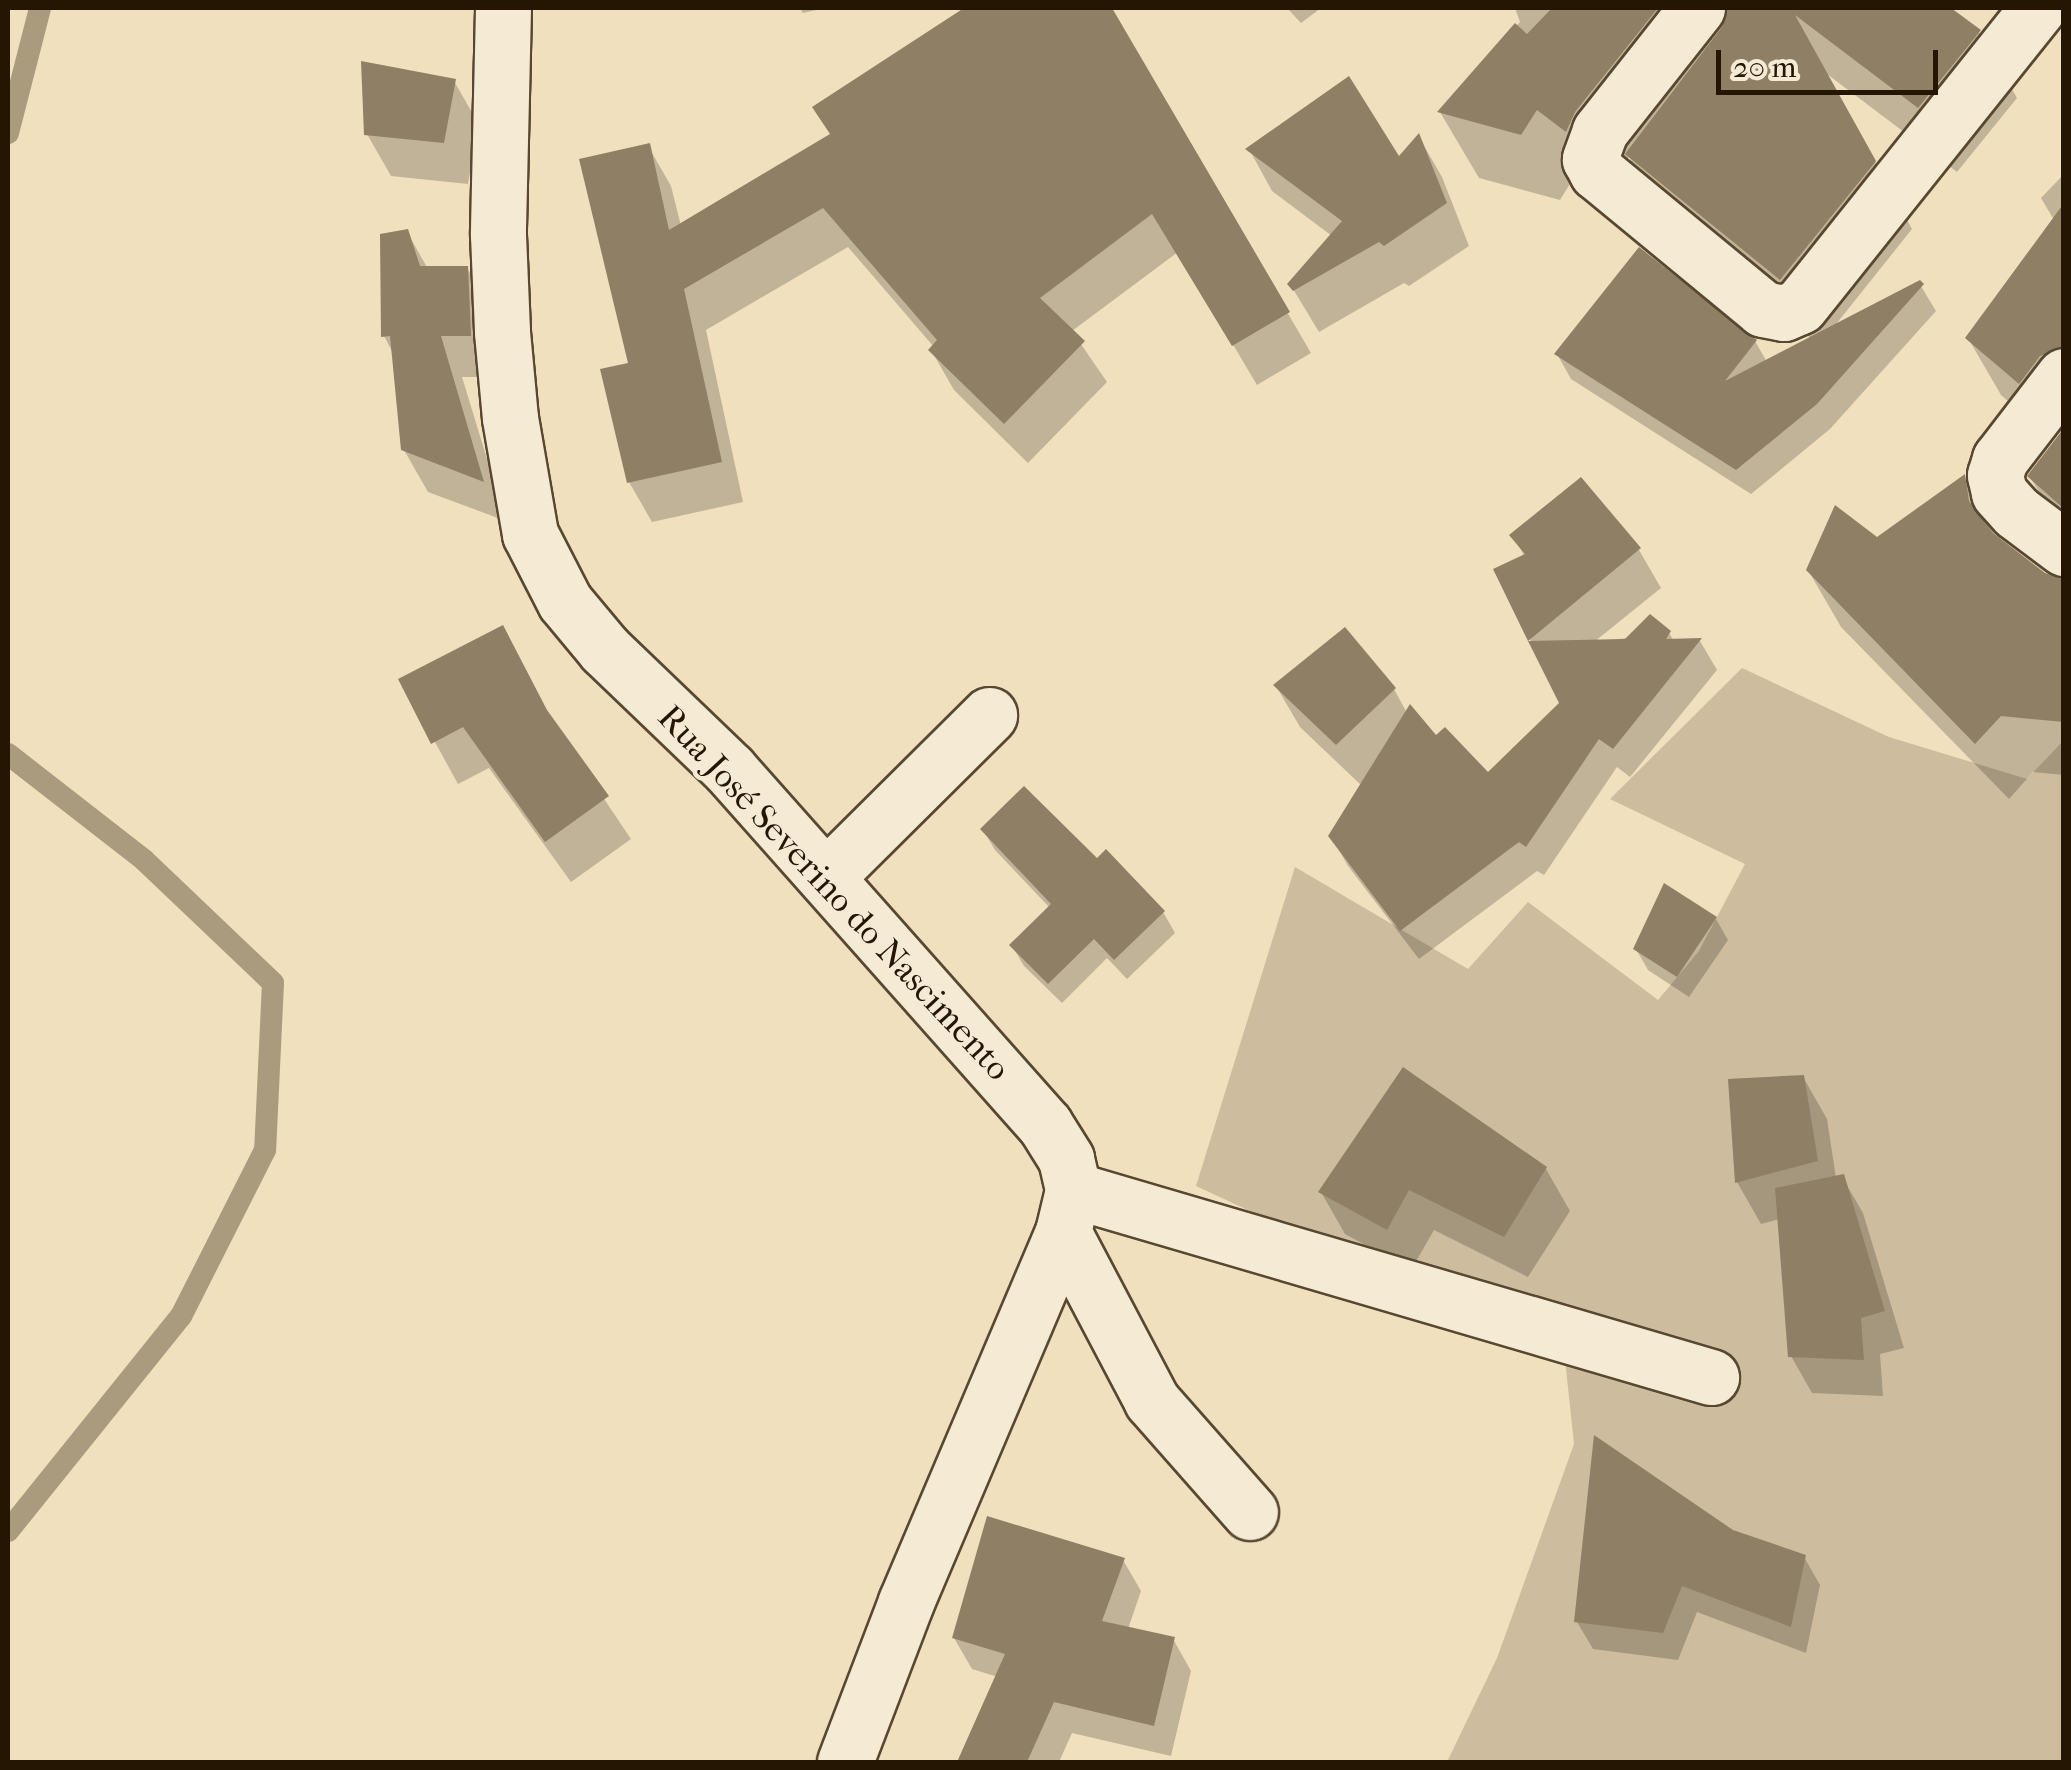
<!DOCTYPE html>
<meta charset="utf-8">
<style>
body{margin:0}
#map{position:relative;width:2071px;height:1770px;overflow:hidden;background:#f0e0be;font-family:"IM FELL French Canon",serif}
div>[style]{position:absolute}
.green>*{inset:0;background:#cdbd9e}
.shadow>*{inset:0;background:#0003}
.stream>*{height:22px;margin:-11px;padding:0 11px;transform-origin:11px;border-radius:11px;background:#ab9b7e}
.building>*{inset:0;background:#8f7f64}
.roads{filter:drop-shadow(2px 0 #584832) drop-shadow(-2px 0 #584832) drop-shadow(0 2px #584832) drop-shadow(0 -2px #584832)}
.minor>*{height:55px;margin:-27.5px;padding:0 27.5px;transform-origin:27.5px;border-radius:27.5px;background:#f5ebd5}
span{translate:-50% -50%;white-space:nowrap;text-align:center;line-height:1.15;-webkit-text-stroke:9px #f5ebd5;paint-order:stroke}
.street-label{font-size:35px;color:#251503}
.frame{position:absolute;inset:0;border:10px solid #251503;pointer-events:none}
.scale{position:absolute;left:1716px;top:50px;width:222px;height:45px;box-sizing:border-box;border:5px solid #251503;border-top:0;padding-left:12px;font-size:30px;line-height:35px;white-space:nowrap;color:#251503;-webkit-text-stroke:8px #f5ebd5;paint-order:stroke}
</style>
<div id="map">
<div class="green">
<div style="clip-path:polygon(1742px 668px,1889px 737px,2027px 779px,2063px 741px,2063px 1762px,1447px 1762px,1497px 1658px,1574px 1444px,1561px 1322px,1371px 1267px,1196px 1186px,1295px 867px,1468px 969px,1528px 902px,1658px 1000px,1699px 951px,1745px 864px,1610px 799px)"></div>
</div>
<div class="shadow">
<div style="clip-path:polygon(800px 8px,825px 8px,803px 13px)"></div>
<div style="clip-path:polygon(995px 8px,1075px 8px,1089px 27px,1111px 10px,1311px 353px,1257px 385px,1178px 252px,1072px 331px,1107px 382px,1028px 463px,954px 390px,931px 350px,934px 347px,848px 247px,706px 330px,743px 502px,652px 522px,629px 482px,631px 365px,648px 146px,671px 186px,681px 226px,831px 136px,912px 67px)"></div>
<div style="clip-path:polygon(1287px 8px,1321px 8px,1301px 23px)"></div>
<div style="clip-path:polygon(1515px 8px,1946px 8px,1979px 32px,2017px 98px,1957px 172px,1827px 74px,1912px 229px,1833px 328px,1919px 283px,1936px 311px,1830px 429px,1751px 494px,1571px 379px,1557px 354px,1755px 341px,1767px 362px,1812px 339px,1666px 221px,1629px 157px,1613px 179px,1576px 174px,1560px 200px,1479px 178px,1440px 112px,1520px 22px)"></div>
<div style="clip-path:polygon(454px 81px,478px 123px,468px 184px,391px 176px,367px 134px)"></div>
<div style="clip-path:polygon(1419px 137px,1442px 177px,1469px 246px,1409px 286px,1404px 283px,1319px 332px,1290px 284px,1332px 236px,1272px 191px,1249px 149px,1399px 160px)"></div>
<div style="clip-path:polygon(2064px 174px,2064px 429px,2052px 439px,2001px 395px,1968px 338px,2054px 220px,2041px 198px)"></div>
<div style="clip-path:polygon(407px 232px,428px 269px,467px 268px,491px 310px,494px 377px,462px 377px,506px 521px,428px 492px,404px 450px,394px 355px,384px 336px)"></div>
<div style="clip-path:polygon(2064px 433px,2064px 534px,2030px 477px)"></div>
<div style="clip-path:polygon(1964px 478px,1998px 541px,2044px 575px,2064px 581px,2064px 775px,2033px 772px,2009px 799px,1841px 627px,1808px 570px,1877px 540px)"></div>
<div style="clip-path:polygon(1513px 536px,1639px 550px,1661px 588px,1594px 642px,1669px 633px,1674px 641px,1700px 641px,1717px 670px,1630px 777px,1617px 767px,1544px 875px,1537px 871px,1419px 959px,1348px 866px,1331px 836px,1362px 786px,1300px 727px,1276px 686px,1394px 689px,1407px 713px,1436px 739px,1488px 775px,1562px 703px,1496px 571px,1525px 557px)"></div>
<div style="clip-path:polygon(401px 680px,553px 723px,631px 839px,571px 882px,489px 768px,458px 784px)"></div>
<div style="clip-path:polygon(983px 830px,1096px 862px,1163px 912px,1175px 933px,1127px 979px,1107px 958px,1062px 1003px,1024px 966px,1012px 946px,1050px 908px,995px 850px)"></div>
<div style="clip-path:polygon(1716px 919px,1728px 940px,1689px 997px,1648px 970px,1636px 949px)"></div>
<div style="clip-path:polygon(1803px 1077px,1827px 1119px,1836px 1178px,1842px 1177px,1863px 1213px,1904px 1348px,1880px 1354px,1883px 1396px,1812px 1393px,1791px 1356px,1780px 1219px,1761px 1224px,1737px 1182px)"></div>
<div style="clip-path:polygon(1546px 1169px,1570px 1211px,1528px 1277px,1434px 1230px,1411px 1270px,1345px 1234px,1321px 1192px)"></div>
<div style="clip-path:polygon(1732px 1532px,1804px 1557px,1820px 1585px,1806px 1653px,1697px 1612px,1678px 1660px,1593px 1649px,1577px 1622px)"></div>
<div style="clip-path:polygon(1123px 1560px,1141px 1591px,1128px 1629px,1173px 1639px,1191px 1671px,1171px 1756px,1072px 1733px,1059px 1762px,959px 1762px,998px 1677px,972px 1669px,954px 1638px)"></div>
</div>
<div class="stream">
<div style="left:8px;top:133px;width:129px;rotate:-75.6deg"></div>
<div style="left:8px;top:754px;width:172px;rotate:37.9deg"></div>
<div style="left:144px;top:860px;width:178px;rotate:43.6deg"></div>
<div style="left:273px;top:983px;width:167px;rotate:92.7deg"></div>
<div style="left:265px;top:1150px;width:186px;rotate:116.8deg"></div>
<div style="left:181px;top:1316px;width:276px;rotate:128.8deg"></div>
</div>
<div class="building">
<div style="clip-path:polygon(964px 8px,1112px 8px,1290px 312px,1232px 346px,1152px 214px,1040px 298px,1085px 341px,1004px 424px,928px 350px,937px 340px,823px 208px,684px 289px,722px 462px,627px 483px,600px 369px,628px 363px,579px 159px,650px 143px,669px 230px,830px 134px,812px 107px)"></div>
<div style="clip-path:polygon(1552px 8px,1658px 8px,1575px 112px,1566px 132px,1537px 110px,1521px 135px,1437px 112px,1515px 23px,1527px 34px)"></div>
<div style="clip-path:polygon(1727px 8px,1951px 8px,1981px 30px,1918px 108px,1795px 15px,1876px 161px,1780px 280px,1625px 154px,1722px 27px)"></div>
<div style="clip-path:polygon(361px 61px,456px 79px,444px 143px,364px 135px)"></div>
<div style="clip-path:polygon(1349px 76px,1399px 156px,1419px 133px,1447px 203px,1384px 246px,1379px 242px,1293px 291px,1287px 284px,1342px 221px,1245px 149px)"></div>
<div style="clip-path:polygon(2064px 203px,2064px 346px,2040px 356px,2019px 384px,1965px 338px)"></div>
<div style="clip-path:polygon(408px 229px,420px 266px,468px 266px,471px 336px,441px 336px,484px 482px,401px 450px,390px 336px,381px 337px,380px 234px)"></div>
<div style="clip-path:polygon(1639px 247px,1757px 340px,1725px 381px,1920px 280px,1924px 284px,1817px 404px,1736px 470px,1554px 354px)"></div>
<div style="clip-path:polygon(2064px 428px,2064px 509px,2027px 476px)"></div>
<div style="clip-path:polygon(1965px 474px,1969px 501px,1993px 533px,2045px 573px,2064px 579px,2064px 722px,2001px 716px,1975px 744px,1806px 570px,1835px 505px,1877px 537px)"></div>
<div style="clip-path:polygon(1581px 477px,1641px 548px,1528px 641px,1493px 569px,1525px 554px,1509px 535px)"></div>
<div style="clip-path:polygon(1650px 614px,1671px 631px,1666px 639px,1702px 638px,1613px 749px,1599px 739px,1526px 847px,1519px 842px,1400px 931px,1328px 836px,1410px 704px,1436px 735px,1445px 727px,1488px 772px,1559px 703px,1528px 641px,1625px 639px)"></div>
<div style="clip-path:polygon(503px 625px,547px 710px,609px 796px,545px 842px,463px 727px,431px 744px,398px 679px)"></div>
<div style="clip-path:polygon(1345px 627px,1396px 688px,1336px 745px,1273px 685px)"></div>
<div style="clip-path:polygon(1024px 786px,1097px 858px,1106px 849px,1165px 911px,1114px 960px,1094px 939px,1048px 984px,1009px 945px,1051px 904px,980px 829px)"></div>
<div style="clip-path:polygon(1664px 883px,1717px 917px,1677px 977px,1633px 949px)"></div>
<div style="clip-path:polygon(1403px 1067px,1547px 1167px,1504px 1237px,1409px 1190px,1387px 1230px,1318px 1192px)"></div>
<div style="clip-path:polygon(1804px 1075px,1818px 1161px,1735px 1183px,1728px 1079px)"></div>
<div style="clip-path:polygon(1844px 1174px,1885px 1311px,1861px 1318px,1864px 1360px,1788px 1357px,1775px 1188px)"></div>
<div style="clip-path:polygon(1594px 1435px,1733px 1530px,1806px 1555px,1791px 1627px,1682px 1586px,1663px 1633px,1574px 1622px)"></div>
<div style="clip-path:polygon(987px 1516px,1125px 1558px,1102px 1621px,1175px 1637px,1154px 1726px,1054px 1702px,1027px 1762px,957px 1762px,1005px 1654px,952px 1638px)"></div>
</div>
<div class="roads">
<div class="minor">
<div style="left:503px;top:8px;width:227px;rotate:91.3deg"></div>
<div style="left:498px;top:235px;width:97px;rotate:87.6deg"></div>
<div style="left:502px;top:332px;width:86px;rotate:84.7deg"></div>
<div style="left:510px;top:418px;width:118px;rotate:80.2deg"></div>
<div style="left:530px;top:534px;width:76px;rotate:62.8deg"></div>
<div style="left:565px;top:602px;width:62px;rotate:50.2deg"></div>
<div style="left:605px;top:650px;width:172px;rotate:43.8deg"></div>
<div style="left:729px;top:769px;width:476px;rotate:48.4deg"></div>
<div style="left:1045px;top:1125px;width:40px;rotate:58deg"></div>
<div style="left:1066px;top:1159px;width:32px;rotate:77deg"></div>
<div style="left:1073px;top:1190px;width:43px;rotate:103.4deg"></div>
<div style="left:1063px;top:1232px;width:402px;rotate:113deg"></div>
<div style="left:906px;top:1602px;width:171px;rotate:110.9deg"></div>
<div style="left:1697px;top:8px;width:157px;rotate:128.3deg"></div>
<div style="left:1600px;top:131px;width:30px;rotate:110deg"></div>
<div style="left:1590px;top:159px;width:15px;rotate:62deg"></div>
<div style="left:1597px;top:172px;width:215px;rotate:39.5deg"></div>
<div style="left:1763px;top:309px;width:21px;rotate:11deg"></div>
<div style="left:1784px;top:313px;width:17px;rotate:-24deg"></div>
<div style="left:1800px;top:306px;width:381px;rotate:-51.4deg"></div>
<div style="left:2064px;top:376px;width:105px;rotate:127.6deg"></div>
<div style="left:2000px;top:459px;width:17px;rotate:107deg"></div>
<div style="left:1995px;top:475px;width:18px;rotate:77deg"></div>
<div style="left:1999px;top:493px;width:25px;rotate:48deg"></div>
<div style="left:2016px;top:512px;width:60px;rotate:36.9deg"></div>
<div style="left:826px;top:877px;width:230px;rotate:-44.8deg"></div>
<div style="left:1073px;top:1190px;width:665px;rotate:16.34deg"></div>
<div style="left:1063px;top:1232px;width:191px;rotate:62.2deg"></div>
<div style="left:1152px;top:1401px;width:148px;rotate:48.6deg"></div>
</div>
</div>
<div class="street-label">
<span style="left:834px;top:893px;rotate:47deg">Rua José Severino do Nascimento</span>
</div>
<div class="frame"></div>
<div class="scale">20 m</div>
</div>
